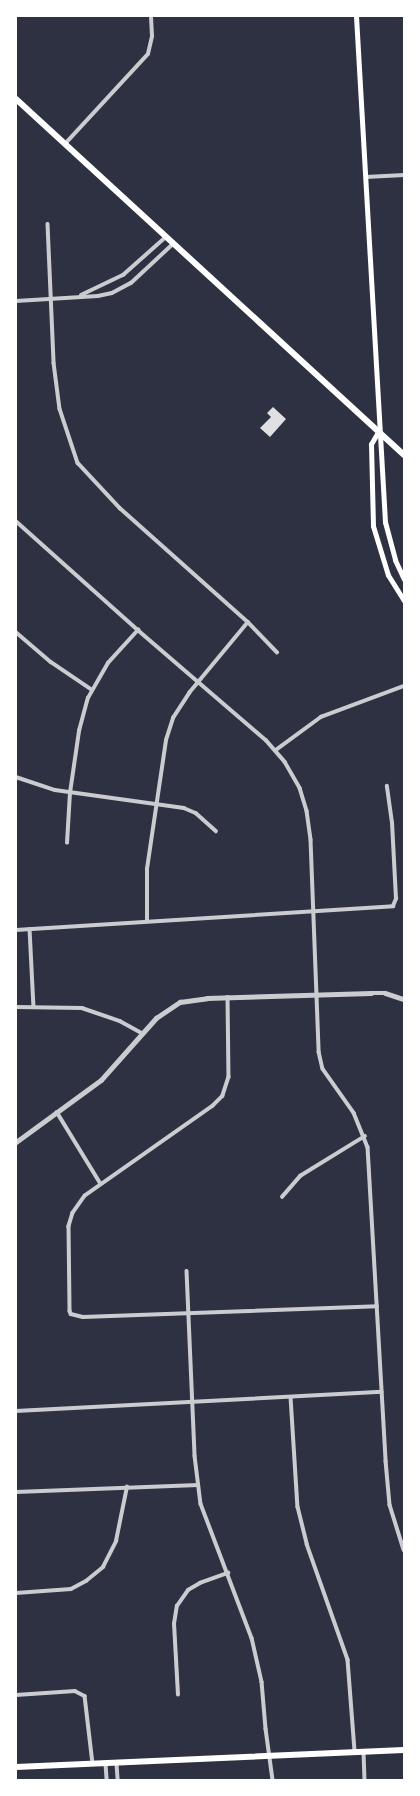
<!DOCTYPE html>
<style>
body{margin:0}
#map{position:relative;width:420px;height:1796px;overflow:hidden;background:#2d3142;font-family:Commissioner,sans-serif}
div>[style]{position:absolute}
.building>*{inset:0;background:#e0e0e3}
.minor>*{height:3.5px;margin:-1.75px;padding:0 1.75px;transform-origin:1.75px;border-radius:1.75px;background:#caccd0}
.tertiary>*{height:4.5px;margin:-2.25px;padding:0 2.25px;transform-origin:2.25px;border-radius:2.25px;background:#caccd0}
.secondary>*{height:5px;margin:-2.5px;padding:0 2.5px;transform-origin:2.5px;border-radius:2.5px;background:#fff}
.primary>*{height:6px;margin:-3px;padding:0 3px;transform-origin:3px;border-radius:3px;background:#fff}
span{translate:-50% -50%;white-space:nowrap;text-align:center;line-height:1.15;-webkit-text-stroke:4px #fff;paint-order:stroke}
.frame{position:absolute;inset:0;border:17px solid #fff;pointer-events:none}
</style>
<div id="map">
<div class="building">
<div style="clip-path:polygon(273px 407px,286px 419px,270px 437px,260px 428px,271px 417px,267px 413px)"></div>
</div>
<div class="minor">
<div style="left:65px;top:144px;width:122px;rotate:-47.3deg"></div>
<div style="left:148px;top:54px;width:18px;rotate:-77deg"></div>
<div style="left:152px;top:36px;width:20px;rotate:-93deg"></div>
<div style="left:366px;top:177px;width:38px;rotate:-3deg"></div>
<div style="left:48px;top:224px;width:139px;rotate:87.5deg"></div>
<div style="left:54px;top:363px;width:46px;rotate:82.6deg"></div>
<div style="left:60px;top:409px;width:57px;rotate:71.6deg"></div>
<div style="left:78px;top:463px;width:62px;rotate:47deg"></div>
<div style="left:120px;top:508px;width:171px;rotate:41.7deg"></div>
<div style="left:248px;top:622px;width:42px;rotate:46deg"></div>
<div style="left:81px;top:295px;width:47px;rotate:-25.5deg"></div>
<div style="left:123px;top:275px;width:57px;rotate:-41.5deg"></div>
<div style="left:16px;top:301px;width:82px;rotate:-3.5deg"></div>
<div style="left:98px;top:296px;width:14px;rotate:-12deg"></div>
<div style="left:112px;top:293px;width:21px;rotate:-28deg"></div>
<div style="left:131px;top:283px;width:57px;rotate:-42.9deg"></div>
<div style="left:16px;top:521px;width:164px;rotate:41.8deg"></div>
<div style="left:138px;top:630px;width:169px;rotate:40.7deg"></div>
<div style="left:266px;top:740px;width:29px;rotate:49deg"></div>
<div style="left:285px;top:762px;width:30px;rotate:60deg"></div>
<div style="left:300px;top:788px;width:24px;rotate:73deg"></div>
<div style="left:307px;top:811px;width:29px;rotate:82deg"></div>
<div style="left:311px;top:840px;width:212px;rotate:87.8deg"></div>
<div style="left:319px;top:1052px;width:17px;rotate:77deg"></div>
<div style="left:323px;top:1069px;width:54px;rotate:54.8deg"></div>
<div style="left:354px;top:1113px;width:37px;rotate:68deg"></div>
<div style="left:368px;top:1147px;width:315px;rotate:86.7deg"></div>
<div style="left:386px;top:1461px;width:44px;rotate:84.8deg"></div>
<div style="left:390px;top:1505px;width:47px;rotate:72.7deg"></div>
<div style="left:16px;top:632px;width:46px;rotate:40.6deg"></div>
<div style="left:51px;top:662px;width:48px;rotate:34deg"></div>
<div style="left:276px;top:750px;width:56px;rotate:-36.3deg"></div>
<div style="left:321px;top:717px;width:89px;rotate:-20.5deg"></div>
<div style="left:16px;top:777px;width:41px;rotate:18.4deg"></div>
<div style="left:55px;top:790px;width:130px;rotate:7.9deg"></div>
<div style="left:184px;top:808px;width:13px;rotate:23deg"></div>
<div style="left:196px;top:813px;width:27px;rotate:42deg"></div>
<div style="left:67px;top:843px;width:50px;rotate:-86.6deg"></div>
<div style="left:70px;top:793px;width:63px;rotate:-81.7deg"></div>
<div style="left:79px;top:731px;width:34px;rotate:-75deg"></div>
<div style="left:88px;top:698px;width:40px;rotate:-60.3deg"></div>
<div style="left:108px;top:663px;width:45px;rotate:-47.7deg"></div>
<div style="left:147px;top:921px;width:52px;rotate:-90deg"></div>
<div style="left:147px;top:869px;width:130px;rotate:-81.6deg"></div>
<div style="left:166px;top:740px;width:23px;rotate:-72deg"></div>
<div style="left:173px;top:718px;width:30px;rotate:-57deg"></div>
<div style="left:189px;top:693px;width:92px;rotate:-50.3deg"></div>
<div style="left:30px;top:929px;width:78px;rotate:87.1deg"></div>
<div style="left:16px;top:930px;width:378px;rotate:-3.6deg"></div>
<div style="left:393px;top:906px;width:8px;rotate:-67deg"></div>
<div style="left:396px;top:899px;width:76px;rotate:-93deg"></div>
<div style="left:392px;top:823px;width:37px;rotate:-98deg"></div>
<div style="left:228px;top:997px;width:80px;rotate:89.3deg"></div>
<div style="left:229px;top:1077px;width:20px;rotate:108deg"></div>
<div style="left:223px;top:1096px;width:14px;rotate:135deg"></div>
<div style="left:213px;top:1106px;width:156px;rotate:144.9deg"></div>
<div style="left:85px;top:1196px;width:21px;rotate:125deg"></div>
<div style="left:73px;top:1213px;width:14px;rotate:107deg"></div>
<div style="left:69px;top:1226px;width:85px;rotate:89.3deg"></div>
<div style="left:70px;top:1311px;width:3px;rotate:72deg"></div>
<div style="left:71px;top:1314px;width:12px;rotate:14deg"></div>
<div style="left:83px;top:1317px;width:294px;rotate:-2.1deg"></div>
<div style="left:16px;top:1007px;width:66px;rotate:0.9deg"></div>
<div style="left:82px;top:1008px;width:40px;rotate:18.9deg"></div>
<div style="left:120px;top:1021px;width:26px;rotate:29deg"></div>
<div style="left:57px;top:1112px;width:84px;rotate:58.6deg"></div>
<div style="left:282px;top:1197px;width:28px;rotate:-49deg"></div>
<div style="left:300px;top:1176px;width:76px;rotate:-31.6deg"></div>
<div style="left:187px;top:1271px;width:185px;rotate:87.5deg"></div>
<div style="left:195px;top:1456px;width:48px;rotate:82.9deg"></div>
<div style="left:201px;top:1504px;width:143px;rotate:69.2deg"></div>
<div style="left:252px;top:1638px;width:45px;rotate:77.2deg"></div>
<div style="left:262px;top:1682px;width:47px;rotate:85.1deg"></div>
<div style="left:266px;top:1729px;width:51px;rotate:82.2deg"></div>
<div style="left:291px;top:1397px;width:110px;rotate:86.4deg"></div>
<div style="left:298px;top:1507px;width:38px;rotate:76deg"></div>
<div style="left:307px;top:1544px;width:123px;rotate:70.5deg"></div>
<div style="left:348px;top:1660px;width:92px;rotate:85.6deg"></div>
<div style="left:16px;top:1411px;width:366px;rotate:-3deg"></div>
<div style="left:16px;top:1492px;width:182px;rotate:-2.2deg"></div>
<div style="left:16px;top:1593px;width:55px;rotate:-4.2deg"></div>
<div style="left:71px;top:1589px;width:17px;rotate:-28deg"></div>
<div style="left:86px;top:1581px;width:22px;rotate:-39deg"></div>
<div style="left:103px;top:1567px;width:29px;rotate:-63deg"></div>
<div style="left:116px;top:1541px;width:55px;rotate:-78.5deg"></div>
<div style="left:16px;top:1695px;width:59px;rotate:-3.9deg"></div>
<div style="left:75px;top:1691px;width:11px;rotate:27deg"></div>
<div style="left:85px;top:1696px;width:68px;rotate:83.3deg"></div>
<div style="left:178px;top:1695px;width:71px;rotate:-93.2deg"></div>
<div style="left:174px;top:1624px;width:18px;rotate:-81deg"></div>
<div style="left:177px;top:1606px;width:19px;rotate:-55deg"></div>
<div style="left:188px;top:1590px;width:14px;rotate:-30deg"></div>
<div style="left:200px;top:1583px;width:30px;rotate:-20deg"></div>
<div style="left:364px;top:1752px;width:28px;rotate:88deg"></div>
<div style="left:106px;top:1764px;width:16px;rotate:86deg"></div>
<div style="left:117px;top:1764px;width:16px;rotate:86deg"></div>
</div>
<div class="tertiary">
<div style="left:16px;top:1142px;width:105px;rotate:-36.1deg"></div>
<div style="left:101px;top:1080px;width:83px;rotate:-48.4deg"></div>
<div style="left:156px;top:1018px;width:29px;rotate:-34deg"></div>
<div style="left:180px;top:1002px;width:27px;rotate:-8deg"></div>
<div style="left:207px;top:998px;width:164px;rotate:-1.7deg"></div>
<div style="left:371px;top:993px;width:14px"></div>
<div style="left:385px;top:993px;width:20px;rotate:18deg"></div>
</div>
<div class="secondary">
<div style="left:356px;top:16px;width:507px;rotate:86.72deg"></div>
<div style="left:385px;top:522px;width:39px;rotate:75deg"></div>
<div style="left:395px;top:560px;width:21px;rotate:65deg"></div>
<div style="left:378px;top:432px;width:14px;rotate:120deg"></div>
<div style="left:371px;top:444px;width:82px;rotate:88.6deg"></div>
<div style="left:373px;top:526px;width:51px;rotate:73deg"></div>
<div style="left:388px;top:575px;width:31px;rotate:58deg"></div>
</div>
<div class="primary">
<div style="left:16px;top:99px;width:527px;rotate:42.54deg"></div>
<div style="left:16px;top:1767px;width:388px;rotate:-2.5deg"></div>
</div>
<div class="frame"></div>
</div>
